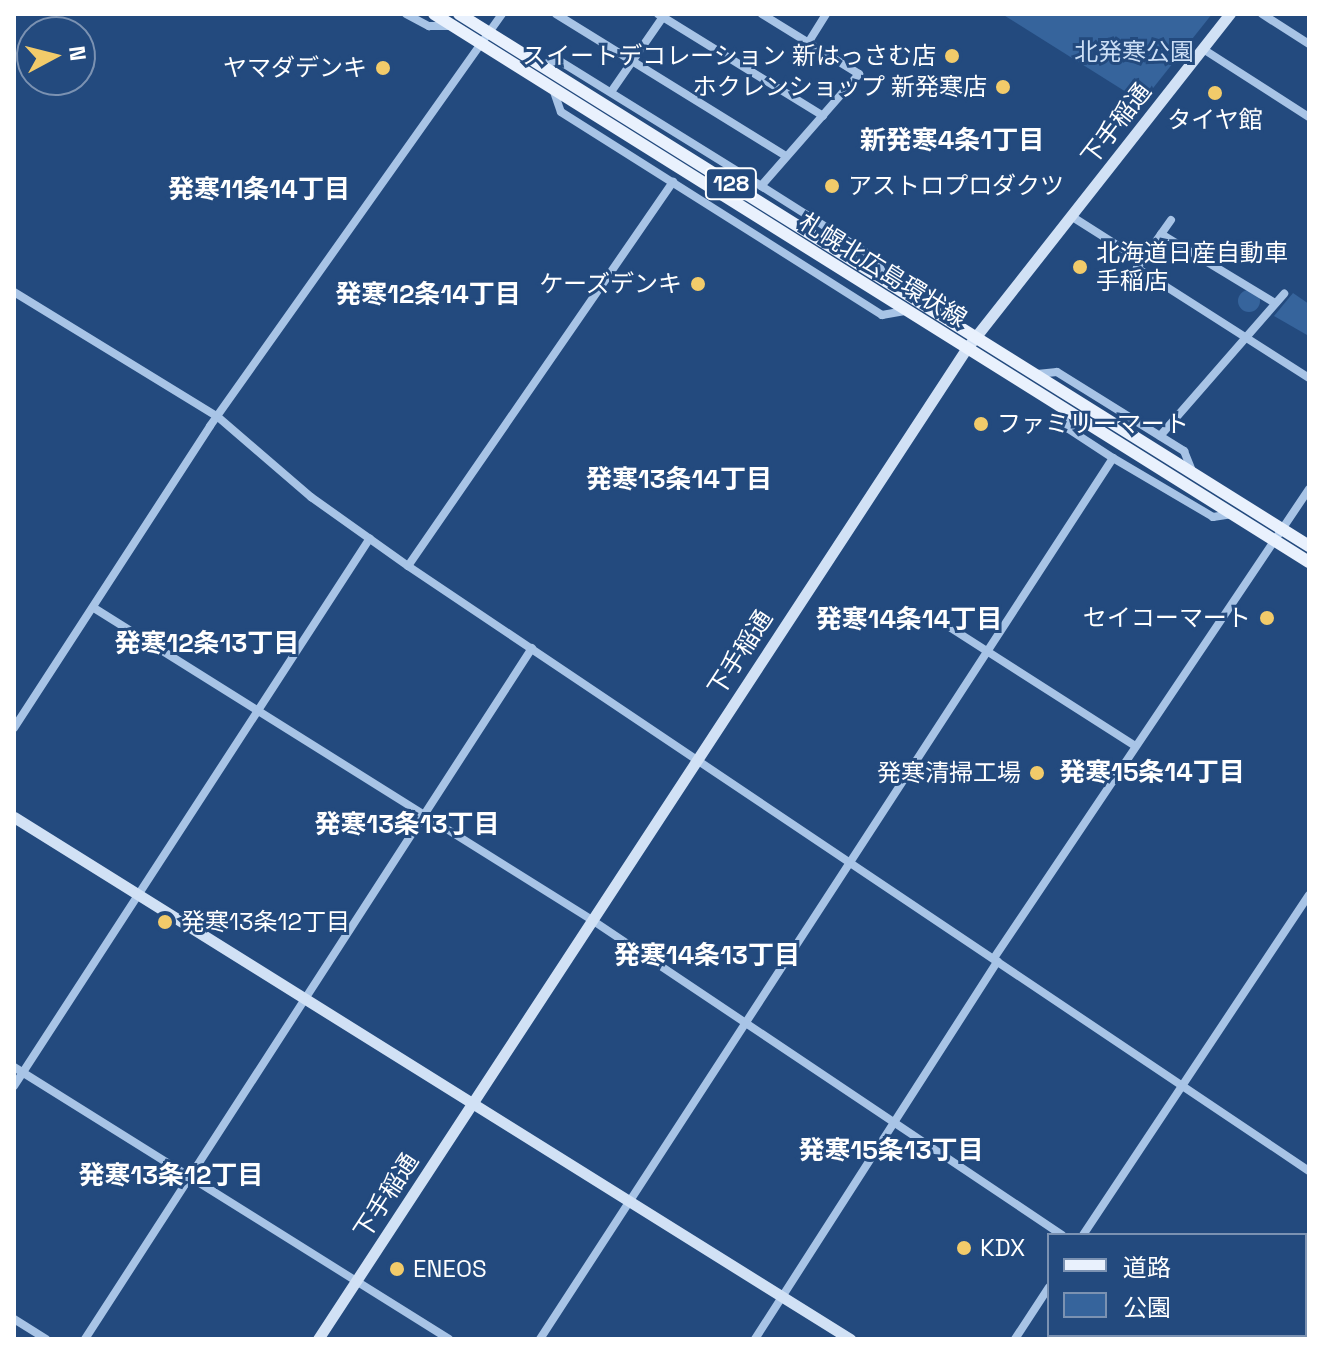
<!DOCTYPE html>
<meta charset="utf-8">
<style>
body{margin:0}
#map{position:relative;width:1323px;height:1353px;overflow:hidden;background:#234a7e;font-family:"Space Grotesk","Noto Sans JP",sans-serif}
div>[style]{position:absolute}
.green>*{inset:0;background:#36649c}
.round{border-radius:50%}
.street>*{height:8px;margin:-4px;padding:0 4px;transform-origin:4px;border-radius:4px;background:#a8c4e6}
.secondary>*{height:11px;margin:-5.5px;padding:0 5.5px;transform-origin:5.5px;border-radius:5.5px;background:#d1e1f5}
.primary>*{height:12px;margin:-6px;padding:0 6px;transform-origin:6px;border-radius:6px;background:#e9f1fd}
.dots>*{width:22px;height:22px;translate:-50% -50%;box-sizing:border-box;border:4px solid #234a7e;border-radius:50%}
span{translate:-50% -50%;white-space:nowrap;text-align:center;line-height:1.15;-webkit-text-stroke:6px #234a7e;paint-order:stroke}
.shield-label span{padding:2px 6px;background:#234a7e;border:2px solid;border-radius:6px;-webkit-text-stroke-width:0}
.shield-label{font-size:22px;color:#fff;font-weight:700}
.park-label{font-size:24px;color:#cbdef5}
.poi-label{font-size:24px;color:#fff}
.right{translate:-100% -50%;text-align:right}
.left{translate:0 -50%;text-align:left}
.street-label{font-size:24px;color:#fff}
.neighbourhood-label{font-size:26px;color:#fff;font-weight:700}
.frame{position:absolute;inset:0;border:16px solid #fff;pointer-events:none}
.legend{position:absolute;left:1047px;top:1233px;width:260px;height:104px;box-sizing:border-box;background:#234a7e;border:2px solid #7b92b2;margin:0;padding:10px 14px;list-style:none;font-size:24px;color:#fff}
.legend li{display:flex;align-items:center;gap:16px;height:40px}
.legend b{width:40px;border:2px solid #7b92b2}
.north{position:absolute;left:16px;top:16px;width:80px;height:80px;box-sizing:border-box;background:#234a7e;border:2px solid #7b92b2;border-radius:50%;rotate:83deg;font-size:22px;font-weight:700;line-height:32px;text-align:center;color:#fff}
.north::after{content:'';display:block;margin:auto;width:28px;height:36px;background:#f2cb6a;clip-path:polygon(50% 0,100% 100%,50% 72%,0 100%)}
</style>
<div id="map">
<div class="green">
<div style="clip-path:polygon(1002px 14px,1212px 14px,1142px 102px)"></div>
<div class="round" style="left:1238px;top:290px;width:22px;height:22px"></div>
<div style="clip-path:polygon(1293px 293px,1309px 304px,1307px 335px,1274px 316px)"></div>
</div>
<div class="street">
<div style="left:406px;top:14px;width:26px;rotate:28deg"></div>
<div style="left:429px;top:26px;width:23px"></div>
<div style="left:556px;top:14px;width:270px;rotate:31.7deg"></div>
<div style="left:658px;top:14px;width:194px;rotate:31.7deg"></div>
<div style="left:1262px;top:14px;width:56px;rotate:32.6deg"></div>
<div style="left:808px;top:43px;width:34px;rotate:-58deg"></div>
<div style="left:1203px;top:49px;width:126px;rotate:32.7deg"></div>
<div style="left:541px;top:65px;width:18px;rotate:-16deg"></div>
<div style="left:558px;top:60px;width:239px;rotate:31.8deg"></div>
<div style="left:761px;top:186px;width:135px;rotate:32.3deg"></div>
<div style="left:875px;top:258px;width:27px;rotate:63deg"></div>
<div style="left:553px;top:89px;width:24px;rotate:71deg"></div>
<div style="left:561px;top:112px;width:380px;rotate:32.3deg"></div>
<div style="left:882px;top:315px;width:23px;rotate:-10deg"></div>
<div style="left:611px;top:92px;width:95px;rotate:-55.3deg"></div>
<div style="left:761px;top:186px;width:149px;rotate:-48.8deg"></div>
<div style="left:859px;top:74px;width:114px;rotate:-148.3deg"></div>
<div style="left:1071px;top:216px;width:84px;rotate:32.4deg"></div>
<div style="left:1171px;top:220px;width:59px;rotate:125.3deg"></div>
<div style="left:1137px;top:268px;width:204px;rotate:32.6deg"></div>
<div style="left:1161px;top:234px;width:133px;rotate:31.2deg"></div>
<div style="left:14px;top:292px;width:239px;rotate:31.5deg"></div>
<div style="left:218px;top:417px;width:123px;rotate:40.7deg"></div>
<div style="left:311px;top:497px;width:119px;rotate:35.4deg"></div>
<div style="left:408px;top:566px;width:1085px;rotate:33.88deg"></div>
<div style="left:1037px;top:374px;width:20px;rotate:-6deg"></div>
<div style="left:1057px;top:372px;width:150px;rotate:31.9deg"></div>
<div style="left:1184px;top:451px;width:24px;rotate:68deg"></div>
<div style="left:1062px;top:409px;width:20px;rotate:75deg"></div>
<div style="left:1067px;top:428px;width:55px;rotate:33.1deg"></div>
<div style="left:1113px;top:458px;width:116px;rotate:30.5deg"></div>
<div style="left:1213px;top:517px;width:18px;rotate:-9deg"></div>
<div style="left:1160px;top:436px;width:189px;rotate:-48.9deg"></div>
<div style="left:408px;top:566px;width:467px;rotate:-55.4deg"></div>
<div style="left:94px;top:608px;width:588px;rotate:32.07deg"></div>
<div style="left:592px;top:920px;width:566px;rotate:33.83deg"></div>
<div style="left:943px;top:623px;width:228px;rotate:32.6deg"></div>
<div style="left:14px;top:728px;width:360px;rotate:-57deg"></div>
<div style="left:210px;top:426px;width:505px;rotate:-54.67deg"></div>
<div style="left:994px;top:958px;width:565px;rotate:-56.11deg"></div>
<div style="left:14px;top:1067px;width:513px;rotate:32.02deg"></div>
<div style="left:14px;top:1086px;width:653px;rotate:-56.99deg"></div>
<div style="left:1083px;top:1235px;width:408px;rotate:-56.4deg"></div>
<div style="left:1305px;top:1296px;width:7px;rotate:-56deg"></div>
<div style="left:14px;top:1319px;width:38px;rotate:32deg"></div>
<div style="left:1211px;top:1335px;width:7px;rotate:34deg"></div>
<div style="left:85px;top:1339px;width:823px;rotate:-57.1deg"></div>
<div style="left:540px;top:1339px;width:1051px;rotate:-56.96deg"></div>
<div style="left:755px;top:1339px;width:449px;rotate:-57.3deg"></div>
<div style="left:1015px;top:1339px;width:62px;rotate:-56.8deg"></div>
<div style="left:1278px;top:1339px;width:4px;rotate:-63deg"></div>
</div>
<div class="secondary">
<div style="left:14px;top:817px;width:986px;rotate:31.98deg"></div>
<div style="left:318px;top:1339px;width:1183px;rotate:-56.79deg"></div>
<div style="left:966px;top:349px;width:427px;rotate:-51.8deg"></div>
</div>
<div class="primary">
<div style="left:434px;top:14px;width:1032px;rotate:32.06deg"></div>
<div style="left:459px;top:14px;width:1003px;rotate:32.04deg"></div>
</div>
<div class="dots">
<div style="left:952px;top:56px;background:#f2cb6a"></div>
<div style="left:383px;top:68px;background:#f2cb6a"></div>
<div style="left:1003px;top:87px;background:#f2cb6a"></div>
<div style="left:1215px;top:93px;background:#f2cb6a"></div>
<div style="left:832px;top:186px;background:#f2cb6a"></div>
<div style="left:1080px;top:267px;background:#f2cb6a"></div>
<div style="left:698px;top:284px;background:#f2cb6a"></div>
<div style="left:981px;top:424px;background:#f2cb6a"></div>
<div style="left:1267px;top:618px;background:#f2cb6a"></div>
<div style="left:1037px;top:773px;background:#f2cb6a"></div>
<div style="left:165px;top:922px;background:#f2cb6a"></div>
<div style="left:964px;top:1248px;background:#f2cb6a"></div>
<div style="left:397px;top:1269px;background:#f2cb6a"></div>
</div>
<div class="shield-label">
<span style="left:731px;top:184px">128</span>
</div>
<div class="park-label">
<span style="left:1134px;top:52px">北発寒公園</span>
</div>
<div class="poi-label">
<span class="right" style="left:936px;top:56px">スイートデコレーション 新はっさむ店</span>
<span class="right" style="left:367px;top:68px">ヤマダデンキ</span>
<span class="right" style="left:987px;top:87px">ホクレンショップ 新発寒店</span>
<span style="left:1215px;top:120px">タイヤ館</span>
<span class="left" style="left:848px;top:186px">アストロプロダクツ</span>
<span class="left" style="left:1096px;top:267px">北海道日産自動車<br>手稲店</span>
<span class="right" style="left:682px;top:284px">ケーズデンキ</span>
<span class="left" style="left:997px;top:424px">ファミリーマート</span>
<span class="right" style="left:1251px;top:618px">セイコーマート</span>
<span class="right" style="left:1021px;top:773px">発寒清掃工場</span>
<span class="left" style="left:181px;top:922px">発寒13条12丁目</span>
<span class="left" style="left:980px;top:1248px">KDX</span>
<span class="left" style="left:413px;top:1269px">ENEOS</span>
</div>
<div class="street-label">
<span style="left:1116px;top:124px;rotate:-52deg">下手稲通</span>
<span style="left:883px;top:270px;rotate:32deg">札幌北広島環状線</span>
<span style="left:740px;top:653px;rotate:-57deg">下手稲通</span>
<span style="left:386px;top:1196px;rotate:-57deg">下手稲通</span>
</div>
<div class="neighbourhood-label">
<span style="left:952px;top:141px">新発寒4条1丁目</span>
<span style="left:259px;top:190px">発寒11条14丁目</span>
<span style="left:428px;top:295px">発寒12条14丁目</span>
<span style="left:679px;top:480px">発寒13条14丁目</span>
<span style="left:909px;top:620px">発寒14条14丁目</span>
<span style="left:207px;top:644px">発寒12条13丁目</span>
<span style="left:1152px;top:773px">発寒15条14丁目</span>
<span style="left:407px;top:825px">発寒13条13丁目</span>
<span style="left:707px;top:956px">発寒14条13丁目</span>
<span style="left:891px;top:1151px">発寒15条13丁目</span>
<span style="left:171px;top:1176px">発寒13条12丁目</span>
</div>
<div class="frame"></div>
<ul class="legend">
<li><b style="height:10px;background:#e9f1fd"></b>道路</li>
<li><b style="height:22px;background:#36649c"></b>公園</li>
</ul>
<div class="north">N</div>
</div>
